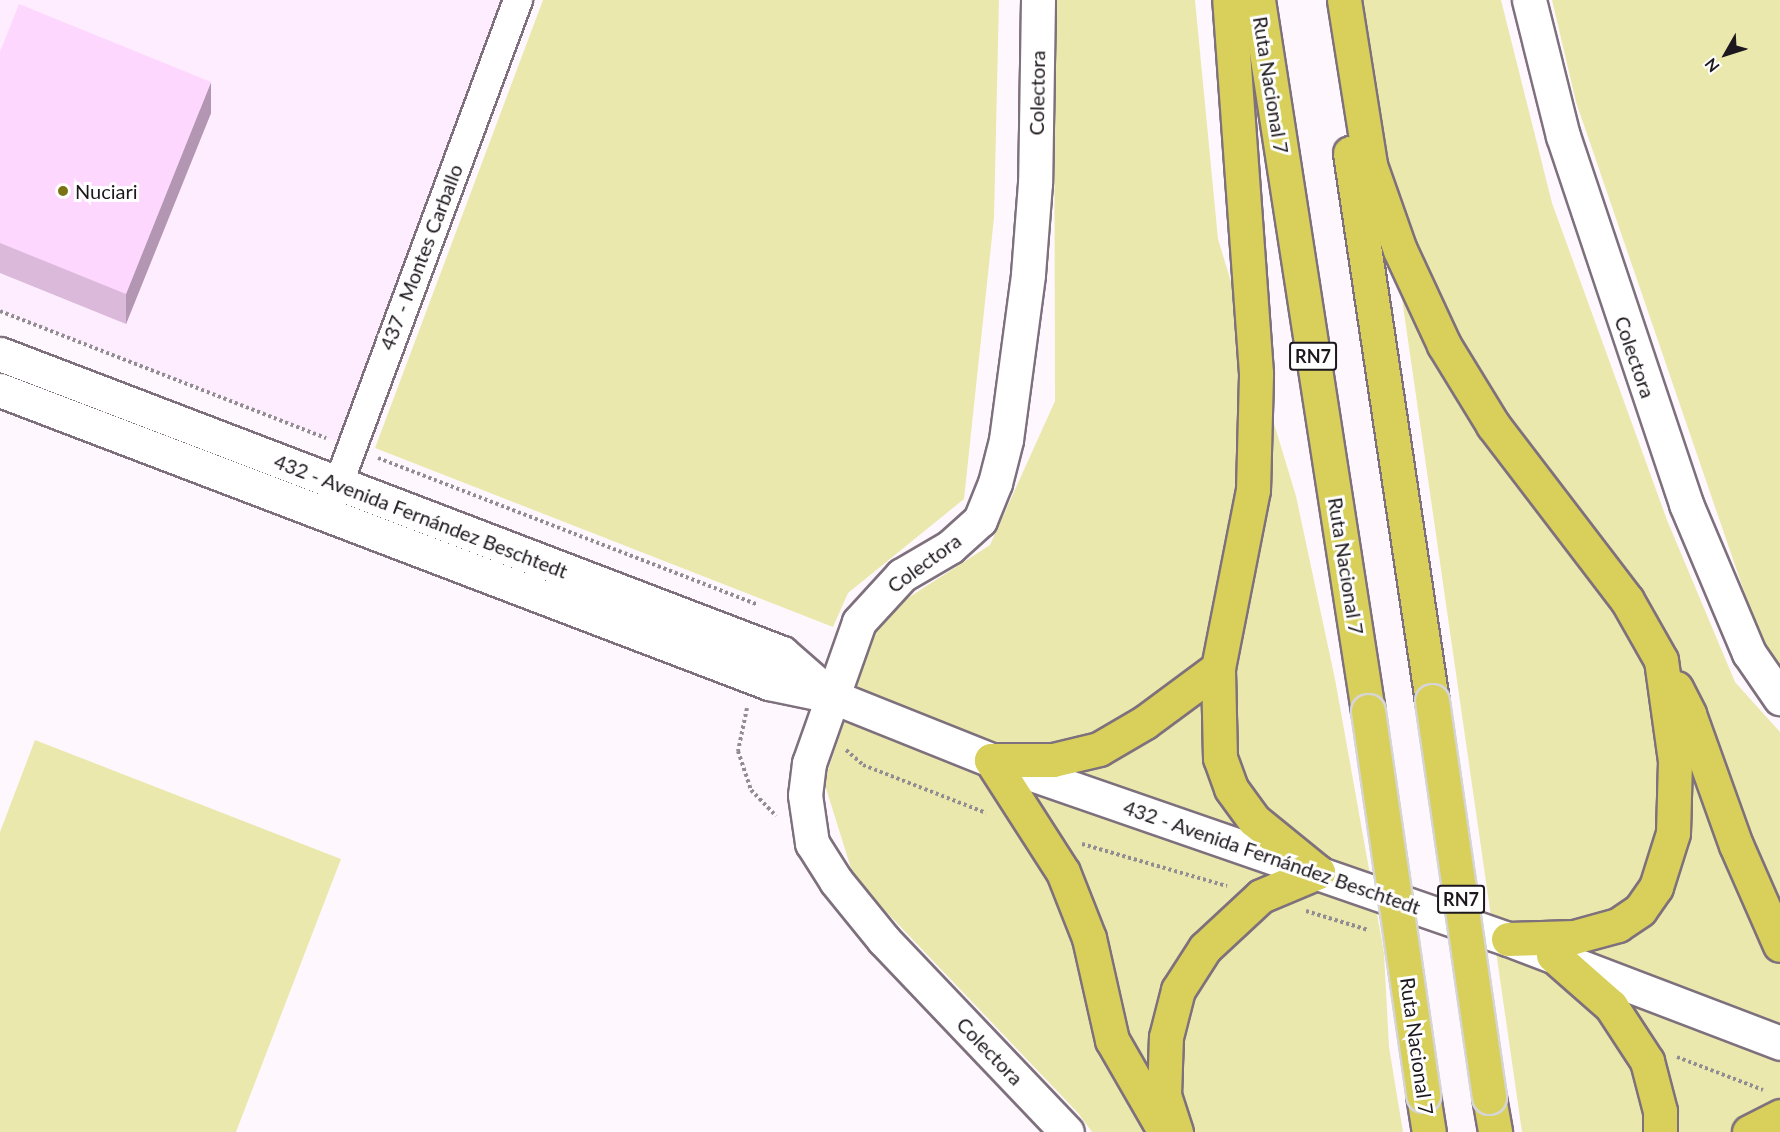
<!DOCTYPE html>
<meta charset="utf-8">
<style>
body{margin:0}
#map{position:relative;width:1780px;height:1132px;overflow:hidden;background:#fef8fe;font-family:Lato,sans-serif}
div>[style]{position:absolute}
.built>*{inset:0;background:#feedfe}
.green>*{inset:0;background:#eae8ad}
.path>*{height:4px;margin-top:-2px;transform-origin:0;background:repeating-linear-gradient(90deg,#928d92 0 3px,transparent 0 6px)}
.roads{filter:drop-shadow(2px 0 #7e707d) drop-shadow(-2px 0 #7e707d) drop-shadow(0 2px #7e707d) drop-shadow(0 -2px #7e707d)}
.street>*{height:28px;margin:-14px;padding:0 14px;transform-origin:14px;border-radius:14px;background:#fff}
.secondary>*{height:33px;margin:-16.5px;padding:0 16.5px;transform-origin:16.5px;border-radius:16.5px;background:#fff}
.highway>*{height:33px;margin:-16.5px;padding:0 16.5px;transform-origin:16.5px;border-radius:16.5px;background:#d8d05a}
.bridges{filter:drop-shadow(2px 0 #d6d5d6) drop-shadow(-2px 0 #d6d5d6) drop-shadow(0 2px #d6d5d6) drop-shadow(0 -2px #d6d5d6)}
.highway-bridge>*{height:33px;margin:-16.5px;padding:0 16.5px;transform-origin:16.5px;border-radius:16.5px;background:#d8d05a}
.wall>*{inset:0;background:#dab9da}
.shaded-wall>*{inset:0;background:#b296b2}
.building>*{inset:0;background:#fed7fe}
.dots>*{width:16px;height:16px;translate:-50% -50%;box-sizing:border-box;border:3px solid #fff;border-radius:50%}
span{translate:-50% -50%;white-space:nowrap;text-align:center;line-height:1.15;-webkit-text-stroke:6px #fff;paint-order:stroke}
.shield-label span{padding:2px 4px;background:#fff;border:2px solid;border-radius:4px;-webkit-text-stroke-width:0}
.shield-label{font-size:18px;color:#1d181d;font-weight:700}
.street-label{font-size:20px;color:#1d181d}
.poi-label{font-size:20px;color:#1d181d}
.left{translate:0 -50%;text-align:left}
.north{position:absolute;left:1696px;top:24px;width:60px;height:60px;-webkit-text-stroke:4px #fff;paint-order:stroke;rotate:231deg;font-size:16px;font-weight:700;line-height:24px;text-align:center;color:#1d181d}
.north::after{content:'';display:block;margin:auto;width:21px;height:27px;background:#1d181d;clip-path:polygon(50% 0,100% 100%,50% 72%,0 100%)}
</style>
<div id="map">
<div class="built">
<div style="clip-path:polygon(0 0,504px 0,337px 442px,0 311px)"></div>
</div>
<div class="green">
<div style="clip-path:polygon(543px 0,999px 0,994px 218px,964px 499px,848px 593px,833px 627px,375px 448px)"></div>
<div style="clip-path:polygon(1054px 0,1195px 0,1218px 239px,1296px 496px,1335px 679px,1384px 953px,1389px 1047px,1403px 1132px,1092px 1132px,1078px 1113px,854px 878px,824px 782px,880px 616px,990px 545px,1055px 401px)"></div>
<div style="clip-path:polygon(1359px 0,1501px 0,1552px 203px,1667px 520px,1735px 682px,1780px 732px,1780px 1132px,1522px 1132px)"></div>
<div style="clip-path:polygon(1552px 0,1780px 0,1780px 673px,1760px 638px,1576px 102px)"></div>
<div style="clip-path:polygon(35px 740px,341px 859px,236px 1132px,0 1132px,0 832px)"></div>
</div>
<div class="path">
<div style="left:0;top:311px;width:350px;rotate:21.3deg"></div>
<div style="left:378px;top:458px;width:407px;rotate:21.1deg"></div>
<div style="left:747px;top:708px;width:44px;rotate:101.8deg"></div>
<div style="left:738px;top:751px;width:41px;rotate:71.6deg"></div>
<div style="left:751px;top:790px;width:36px;rotate:46deg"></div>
<div style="left:846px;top:750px;width:23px;rotate:41deg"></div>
<div style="left:863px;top:765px;width:132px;rotate:21.3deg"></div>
<div style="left:1082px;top:844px;width:151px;rotate:16.2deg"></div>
<div style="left:1306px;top:911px;width:65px;rotate:17deg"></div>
<div style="left:1677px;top:1057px;width:92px;rotate:21deg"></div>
</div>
<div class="roads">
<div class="street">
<div style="left:331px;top:504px;width:538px;rotate:-69.64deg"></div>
</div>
<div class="secondary">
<div style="left:1038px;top:0;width:183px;rotate:90.9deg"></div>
<div style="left:1035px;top:183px;width:92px;rotate:94.4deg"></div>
<div style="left:1028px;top:275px;width:166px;rotate:97.6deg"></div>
<div style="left:1006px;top:440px;width:44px;rotate:104.3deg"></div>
<div style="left:995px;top:483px;width:40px;rotate:112deg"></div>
<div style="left:980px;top:520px;width:40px;rotate:138deg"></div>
<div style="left:950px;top:547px;width:56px;rotate:149.7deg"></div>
<div style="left:902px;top:575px;width:64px;rotate:132.5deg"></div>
<div style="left:859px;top:622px;width:150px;rotate:109.5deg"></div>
<div style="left:809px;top:763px;width:32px;rotate:97deg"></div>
<div style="left:805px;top:795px;width:49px;rotate:81.7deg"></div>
<div style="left:812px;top:843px;width:45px;rotate:57.7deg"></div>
<div style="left:836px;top:881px;width:76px;rotate:50.9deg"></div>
<div style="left:884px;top:940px;width:265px;rotate:46.4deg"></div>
<div style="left:1529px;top:0;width:140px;rotate:76deg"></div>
<div style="left:1563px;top:136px;width:388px;rotate:71.5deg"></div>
<div style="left:1686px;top:504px;width:162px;rotate:67.1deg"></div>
<div style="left:1749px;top:653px;width:55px;rotate:55.4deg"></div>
<div style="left:0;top:354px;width:837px;rotate:20.92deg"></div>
<div style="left:782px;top:653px;width:64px;rotate:41.2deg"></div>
<div style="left:0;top:390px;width:823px;rotate:20.86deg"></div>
<div style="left:769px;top:683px;width:63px;rotate:11.8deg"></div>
<div style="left:831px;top:696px;width:172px;rotate:21.8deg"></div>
<div style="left:991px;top:760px;width:547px;rotate:19.1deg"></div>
<div style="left:1508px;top:939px;width:291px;rotate:20.9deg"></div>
</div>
<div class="highway">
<div style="left:1258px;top:0;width:719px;rotate:81.21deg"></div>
<div style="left:1344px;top:0;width:167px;rotate:81deg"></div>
<div style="left:1370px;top:165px;width:90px;rotate:70.6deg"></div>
<div style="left:1400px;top:250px;width:105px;rotate:65.1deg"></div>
<div style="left:1444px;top:345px;width:94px;rotate:58.5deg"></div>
<div style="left:1493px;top:425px;width:220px;rotate:52.6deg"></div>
<div style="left:1627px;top:600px;width:69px;rotate:60.5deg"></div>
<div style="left:1661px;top:660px;width:102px;rotate:82.1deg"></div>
<div style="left:1675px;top:761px;width:72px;rotate:91.6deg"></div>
<div style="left:1673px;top:833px;width:57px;rotate:107.5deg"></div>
<div style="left:1656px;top:887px;width:28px;rotate:125deg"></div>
<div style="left:1640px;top:910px;width:27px;rotate:146deg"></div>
<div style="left:1618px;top:925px;width:46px;rotate:164.7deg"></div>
<div style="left:1574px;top:937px;width:66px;rotate:178.3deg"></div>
<div style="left:1350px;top:153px;width:554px;rotate:81.49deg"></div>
<div style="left:1676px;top:688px;width:29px;rotate:63deg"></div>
<div style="left:1689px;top:714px;width:139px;rotate:70.3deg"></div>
<div style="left:1736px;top:845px;width:109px;rotate:66.3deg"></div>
<div style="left:991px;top:760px;width:133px;rotate:57.3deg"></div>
<div style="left:1063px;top:872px;width:71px;rotate:68.5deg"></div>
<div style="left:1089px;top:938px;width:105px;rotate:77.3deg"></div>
<div style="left:1112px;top:1040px;width:106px;rotate:60.1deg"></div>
<div style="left:991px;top:760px;width:62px"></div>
<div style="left:1053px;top:760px;width:47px;rotate:-13.4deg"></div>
<div style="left:1099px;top:749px;width:53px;rotate:-30.4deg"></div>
<div style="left:1145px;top:722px;width:91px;rotate:-36.5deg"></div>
<div style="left:1553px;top:955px;width:77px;rotate:41.3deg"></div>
<div style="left:1611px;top:1006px;width:66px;rotate:56.8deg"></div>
<div style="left:1647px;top:1061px;width:52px;rotate:75.4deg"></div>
<div style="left:1660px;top:1111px;width:21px;rotate:90deg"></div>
<div style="left:1423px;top:1095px;width:37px;rotate:81deg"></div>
<div style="left:1489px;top:1097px;width:36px;rotate:80deg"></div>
<div style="left:1176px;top:1132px;width:38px;rotate:-108deg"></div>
<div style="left:1164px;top:1096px;width:59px;rotate:-88.1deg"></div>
<div style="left:1166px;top:1037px;width:49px;rotate:-75.7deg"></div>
<div style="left:1178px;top:990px;width:50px;rotate:-57.3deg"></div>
<div style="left:1205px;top:948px;width:76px;rotate:-42.9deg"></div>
<div style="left:1261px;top:896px;width:62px;rotate:-22.8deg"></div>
<div style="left:1318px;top:872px;width:82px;rotate:-140.9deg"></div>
<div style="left:1254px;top:820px;width:39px;rotate:-126deg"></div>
<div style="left:1231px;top:788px;width:32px;rotate:-110deg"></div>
<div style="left:1220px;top:758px;width:90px;rotate:-91.3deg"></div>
<div style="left:1218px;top:668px;width:181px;rotate:-78.9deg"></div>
<div style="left:1253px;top:490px;width:117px;rotate:-88.5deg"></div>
<div style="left:1256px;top:373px;width:374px;rotate:-94.1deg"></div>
<div style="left:1749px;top:1132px;width:35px;rotate:-27deg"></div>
</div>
</div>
<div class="bridges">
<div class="highway-bridge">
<div style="left:1432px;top:701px;width:400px;rotate:81.8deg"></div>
<div style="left:1368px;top:711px;width:388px;rotate:81.8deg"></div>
</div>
</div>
<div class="wall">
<div style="clip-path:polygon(0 52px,211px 113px,126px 324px,0 273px)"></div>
</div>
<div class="shaded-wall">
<div style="clip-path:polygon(211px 82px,211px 113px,126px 324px,126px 294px)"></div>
</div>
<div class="building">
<div style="clip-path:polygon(19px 4px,211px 82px,126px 294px,0 243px,0 52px)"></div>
</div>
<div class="dots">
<div style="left:63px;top:191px;background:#797316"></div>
</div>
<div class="shield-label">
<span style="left:1313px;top:356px">RN7</span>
<span style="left:1461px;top:899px">RN7</span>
</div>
<div class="street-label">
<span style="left:1271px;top:85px;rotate:81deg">Ruta Nacional 7</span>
<span style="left:1037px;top:93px;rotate:-89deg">Colectora</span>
<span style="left:421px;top:257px;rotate:-69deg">437 - Montes Carballo</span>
<span style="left:1635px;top:357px;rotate:71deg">Colectora</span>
<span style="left:421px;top:516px;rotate:21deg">432 - Avenida Fernández Beschtedt</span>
<span style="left:924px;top:563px;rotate:-36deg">Colectora</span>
<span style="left:1346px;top:566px;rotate:81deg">Ruta Nacional 7</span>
<span style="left:1272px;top:857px;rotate:19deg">432 - Avenida Fernández Beschtedt</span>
<span style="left:1417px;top:1046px;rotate:82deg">Ruta Nacional 7</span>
<span style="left:990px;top:1051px;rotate:46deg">Colectora</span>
</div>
<div class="poi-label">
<span class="left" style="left:75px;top:191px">Nuciari</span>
</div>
<div class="north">N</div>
</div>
